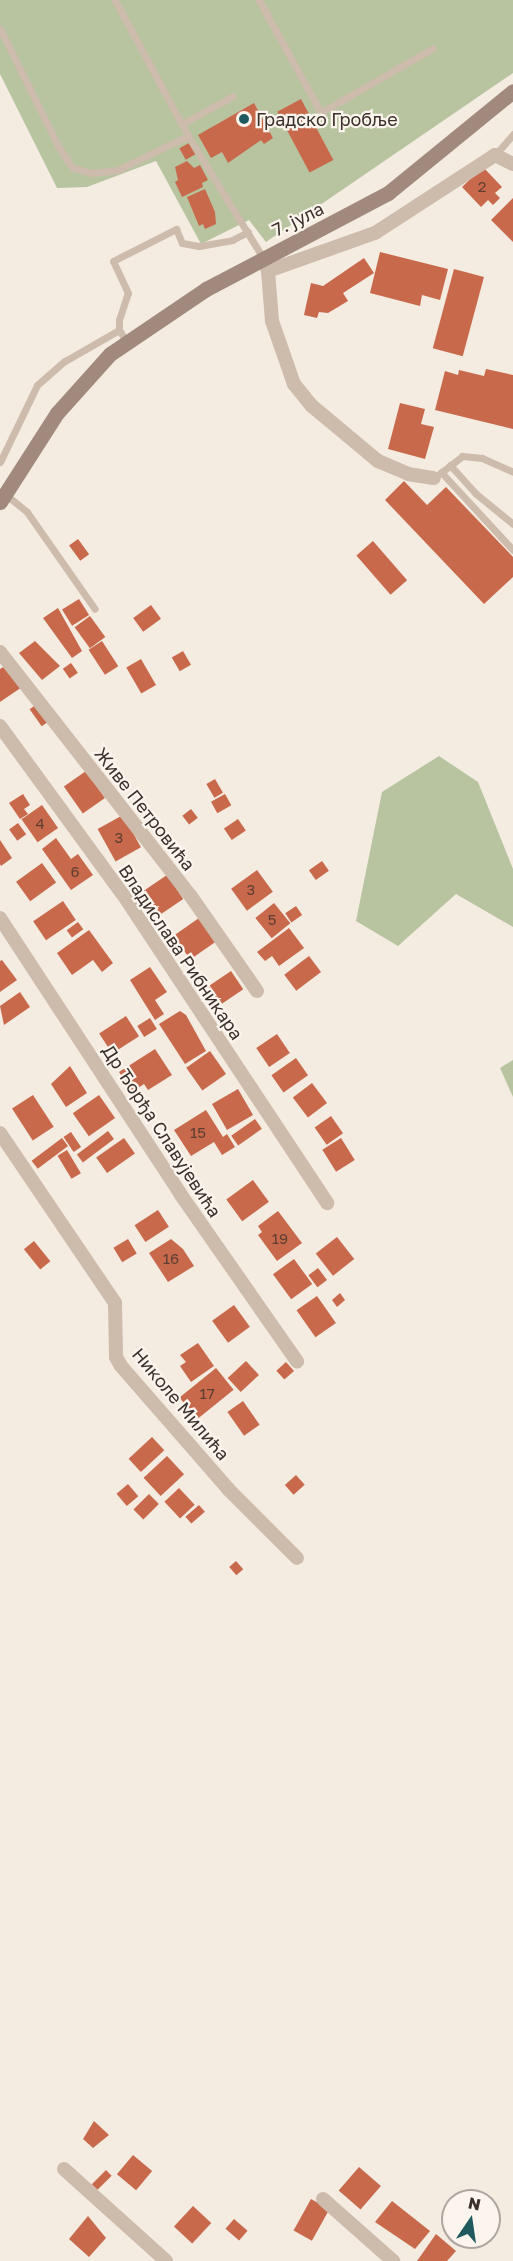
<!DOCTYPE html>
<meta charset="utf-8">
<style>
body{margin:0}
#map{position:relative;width:513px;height:2261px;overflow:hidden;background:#f4ebe1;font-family:"Golos Text",sans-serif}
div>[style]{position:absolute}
.green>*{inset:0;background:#b8c4a0}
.building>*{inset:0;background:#c8694b;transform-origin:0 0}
.service>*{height:7px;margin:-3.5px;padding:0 3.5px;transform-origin:3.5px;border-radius:3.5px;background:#cdbbac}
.minor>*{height:14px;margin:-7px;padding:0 7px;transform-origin:7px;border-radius:7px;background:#cdbbac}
.secondary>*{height:15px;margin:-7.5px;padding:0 7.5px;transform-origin:7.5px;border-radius:7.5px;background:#a18a7d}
.dots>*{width:16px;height:16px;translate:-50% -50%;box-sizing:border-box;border:3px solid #fbf5ee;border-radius:50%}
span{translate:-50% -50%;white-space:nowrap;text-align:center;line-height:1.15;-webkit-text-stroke:4.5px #fbf5ee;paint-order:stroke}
.number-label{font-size:15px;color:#5e3e33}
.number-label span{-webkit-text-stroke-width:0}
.poi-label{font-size:18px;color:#3b302b}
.left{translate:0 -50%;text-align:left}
.street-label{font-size:18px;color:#3b302b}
.north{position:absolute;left:441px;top:2189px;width:60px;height:60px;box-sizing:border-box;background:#fbf5ee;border:2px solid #aea6a0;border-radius:50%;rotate:13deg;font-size:16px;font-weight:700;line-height:24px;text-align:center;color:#3b302b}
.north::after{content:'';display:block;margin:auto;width:21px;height:27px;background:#1f5a5e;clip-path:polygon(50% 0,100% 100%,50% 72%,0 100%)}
</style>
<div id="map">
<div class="green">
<div style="clip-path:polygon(0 0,513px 0,513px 73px,266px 242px,249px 220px,201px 244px,156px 161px,87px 187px,57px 188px,0 74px)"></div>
<div style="clip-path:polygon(439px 756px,478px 782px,513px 869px,513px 927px,456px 894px,398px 946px,356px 921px,382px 792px)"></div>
<div style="clip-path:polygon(513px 1060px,513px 1097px,500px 1068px)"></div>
</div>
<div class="building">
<div style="left:301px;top:99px;width:69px;height:27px;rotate:62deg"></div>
<div style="clip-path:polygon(254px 103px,273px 138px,264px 144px,261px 140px,228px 163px,222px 152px,211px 158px,198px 135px)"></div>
<div style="left:189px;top:143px;width:13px;height:11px;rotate:61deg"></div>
<div style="clip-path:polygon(187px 161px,194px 168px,200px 165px,208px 180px,202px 183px,203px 187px,182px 197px,175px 182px,178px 180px,175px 167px)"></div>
<div style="clip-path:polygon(483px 167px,502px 187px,495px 193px,500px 198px,493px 205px,488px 200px,481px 207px,462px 187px)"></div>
<div style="clip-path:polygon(205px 189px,215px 212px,216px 224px,205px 229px,203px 224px,199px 226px,187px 197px)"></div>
<div style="clip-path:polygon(513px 198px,513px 242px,491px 220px)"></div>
<div style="clip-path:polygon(380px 252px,448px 269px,440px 300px,422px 295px,420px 306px,370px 293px)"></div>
<div style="clip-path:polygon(364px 258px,374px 273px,343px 293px,348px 301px,328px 313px,319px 312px,317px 318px,304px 315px,311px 283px,323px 286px)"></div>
<div style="left:454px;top:269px;width:31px;height:82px;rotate:15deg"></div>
<div style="clip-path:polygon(486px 369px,513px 375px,513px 429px,435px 410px,445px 371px,458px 375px,459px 370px,484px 376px)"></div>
<div style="clip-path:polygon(400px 403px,425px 409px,421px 424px,434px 427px,425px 459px,388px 449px)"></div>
<div style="clip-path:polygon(404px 481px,427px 505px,446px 487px,513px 557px,513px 577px,484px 604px,385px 500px)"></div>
<div style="left:78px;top:539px;width:19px;height:11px;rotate:54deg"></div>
<div style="left:373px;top:541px;width:52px;height:22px;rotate:49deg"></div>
<div style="left:79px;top:599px;width:19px;height:20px;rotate:58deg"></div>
<div style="left:151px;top:605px;width:17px;height:22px;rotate:54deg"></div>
<div style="clip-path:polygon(58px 608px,82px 651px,72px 658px,43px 618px)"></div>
<div style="left:90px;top:616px;width:26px;height:19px;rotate:54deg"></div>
<div style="clip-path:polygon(35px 641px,60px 666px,42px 680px,19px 653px)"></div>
<div style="left:102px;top:641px;width:30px;height:16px;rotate:57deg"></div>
<div style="left:183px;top:651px;width:16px;height:13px;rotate:60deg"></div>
<div style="left:141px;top:659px;width:30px;height:17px;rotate:60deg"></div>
<div style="left:71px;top:663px;width:12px;height:10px;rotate:55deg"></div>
<div style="clip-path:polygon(7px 665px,22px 687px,0 702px,0 669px)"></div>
<div style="left:37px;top:704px;width:21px;height:9px;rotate:55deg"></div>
<div style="left:86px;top:771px;width:33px;height:27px;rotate:55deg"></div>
<div style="left:215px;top:779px;width:16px;height:10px;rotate:60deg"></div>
<div style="clip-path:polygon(23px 794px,30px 805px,24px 809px,28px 814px,20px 819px,9px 803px)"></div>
<div style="left:225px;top:794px;width:13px;height:16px;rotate:61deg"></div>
<div style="left:42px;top:805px;width:28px;height:25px;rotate:55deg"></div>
<div style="left:191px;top:809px;width:11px;height:11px;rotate:52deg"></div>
<div style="left:123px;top:815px;width:37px;height:29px;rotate:61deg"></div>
<div style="left:238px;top:819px;width:14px;height:17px;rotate:56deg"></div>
<div style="left:18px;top:823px;width:14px;height:11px;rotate:54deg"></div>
<div style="clip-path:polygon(56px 838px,71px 859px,78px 854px,93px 875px,71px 890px,42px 849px)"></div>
<div style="clip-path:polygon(0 840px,12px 858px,1px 866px,0 864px)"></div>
<div style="left:322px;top:861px;width:12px;height:16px;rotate:55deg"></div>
<div style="left:42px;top:863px;width:24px;height:32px;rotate:54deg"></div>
<div style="left:257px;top:870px;width:27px;height:32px;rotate:54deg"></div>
<div style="left:167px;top:875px;width:29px;height:28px;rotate:56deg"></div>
<div style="left:63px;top:901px;width:23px;height:36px;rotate:56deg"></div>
<div style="left:274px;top:903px;width:26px;height:24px;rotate:51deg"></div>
<div style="left:296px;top:906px;width:11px;height:13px;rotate:56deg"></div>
<div style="left:199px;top:918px;width:29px;height:31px;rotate:55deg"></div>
<div style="left:78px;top:922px;width:9px;height:14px;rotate:54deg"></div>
<div style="clip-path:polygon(289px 928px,304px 948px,279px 966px,272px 956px,265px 961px,257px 952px)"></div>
<div style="clip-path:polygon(89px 930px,113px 963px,102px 972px,93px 960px,72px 975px,57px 953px)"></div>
<div style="left:309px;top:956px;width:20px;height:31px;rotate:53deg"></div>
<div style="clip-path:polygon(2px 960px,17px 980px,0 992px,0 961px)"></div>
<div style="clip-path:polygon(150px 967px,167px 992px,155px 1000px,164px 1014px,155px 1020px,130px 980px)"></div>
<div style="left:231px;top:971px;width:22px;height:28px;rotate:56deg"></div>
<div style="clip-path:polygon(20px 992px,30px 1007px,4px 1025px,0 1006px)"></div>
<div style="clip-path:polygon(180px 1011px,186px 1015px,206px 1051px,185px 1064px,159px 1024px)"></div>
<div style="left:126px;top:1016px;width:24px;height:32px;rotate:57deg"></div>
<div style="left:150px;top:1018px;width:13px;height:15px;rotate:58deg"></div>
<div style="left:277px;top:1034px;width:23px;height:25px;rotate:56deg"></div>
<div style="clip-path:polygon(155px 1049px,172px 1075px,148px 1090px,144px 1084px,132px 1092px,119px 1072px)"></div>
<div style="left:210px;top:1051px;width:28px;height:29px;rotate:55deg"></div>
<div style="left:296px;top:1058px;width:21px;height:30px;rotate:55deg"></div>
<div style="clip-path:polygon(70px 1066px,87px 1093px,66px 1107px,51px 1084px)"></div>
<div style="left:312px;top:1083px;width:25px;height:24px;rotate:53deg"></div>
<div style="left:238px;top:1089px;width:30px;height:30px;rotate:60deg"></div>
<div style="left:33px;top:1095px;width:38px;height:25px;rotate:57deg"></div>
<div style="left:99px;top:1095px;width:28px;height:32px;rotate:55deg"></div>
<div style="clip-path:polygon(206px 1110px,223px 1137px,227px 1134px,235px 1147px,222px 1155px,214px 1142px,191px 1156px,174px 1130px)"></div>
<div style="left:331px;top:1116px;width:21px;height:20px;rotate:55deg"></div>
<div style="left:255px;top:1119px;width:12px;height:29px;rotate:55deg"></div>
<div style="left:108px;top:1131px;width:10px;height:39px;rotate:53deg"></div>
<div style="left:71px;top:1132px;width:18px;height:9px;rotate:56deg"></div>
<div style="left:62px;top:1138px;width:10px;height:38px;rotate:53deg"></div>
<div style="left:124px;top:1138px;width:19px;height:34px;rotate:55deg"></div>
<div style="left:341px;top:1138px;width:26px;height:22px;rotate:58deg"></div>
<div style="left:67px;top:1150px;width:27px;height:11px;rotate:59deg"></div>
<div style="left:253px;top:1180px;width:27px;height:33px;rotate:54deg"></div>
<div style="left:158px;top:1210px;width:20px;height:28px;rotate:57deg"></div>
<div style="clip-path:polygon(278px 1211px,302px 1243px,277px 1261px,258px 1235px,262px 1232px,258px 1226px)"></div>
<div style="left:337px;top:1237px;width:28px;height:27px;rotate:52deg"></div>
<div style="left:128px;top:1239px;width:17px;height:17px;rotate:59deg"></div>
<div style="clip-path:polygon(171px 1239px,183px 1249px,194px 1266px,168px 1282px,149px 1253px)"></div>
<div style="left:34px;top:1241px;width:26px;height:13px;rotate:51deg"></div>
<div style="left:294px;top:1259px;width:31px;height:26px;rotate:54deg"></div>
<div style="left:318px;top:1268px;width:15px;height:12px;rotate:53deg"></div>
<div style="clip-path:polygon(340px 1293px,345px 1300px,337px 1307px,332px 1300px)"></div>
<div style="left:317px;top:1296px;width:33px;height:25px;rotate:55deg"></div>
<div style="left:234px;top:1305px;width:27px;height:27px;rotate:54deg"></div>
<div style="clip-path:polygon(198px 1343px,214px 1366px,191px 1382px,180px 1366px,186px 1362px,180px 1355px)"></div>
<div style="left:246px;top:1361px;width:19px;height:25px;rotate:47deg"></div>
<div style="left:286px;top:1362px;width:12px;height:13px;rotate:48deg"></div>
<div style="left:216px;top:1368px;width:28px;height:47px;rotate:51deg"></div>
<div style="left:243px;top:1401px;width:29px;height:19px;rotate:55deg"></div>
<div style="left:152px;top:1437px;width:18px;height:32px;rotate:47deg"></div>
<div style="left:167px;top:1456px;width:25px;height:32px;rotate:47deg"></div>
<div style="left:296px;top:1475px;width:13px;height:15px;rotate:48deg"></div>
<div style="left:128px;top:1484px;width:16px;height:15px;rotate:50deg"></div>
<div style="left:179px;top:1488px;width:23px;height:20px;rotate:47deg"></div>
<div style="left:149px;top:1494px;width:14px;height:22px;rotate:45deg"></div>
<div style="left:199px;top:1505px;width:9px;height:18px;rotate:49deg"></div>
<div style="left:236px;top:1561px;width:11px;height:9px;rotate:49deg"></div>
<div style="clip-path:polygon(94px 2121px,109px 2135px,93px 2148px,83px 2139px)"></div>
<div style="left:133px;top:2155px;width:25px;height:25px;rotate:40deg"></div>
<div style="left:359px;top:2167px;width:29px;height:31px;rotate:41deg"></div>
<div style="left:106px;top:2170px;width:8px;height:20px;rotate:45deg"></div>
<div style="left:311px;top:2199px;width:21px;height:36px;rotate:29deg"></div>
<div style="clip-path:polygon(392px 2201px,430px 2231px,415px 2249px,375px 2222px)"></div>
<div style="left:193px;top:2206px;width:25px;height:28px;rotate:43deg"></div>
<div style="clip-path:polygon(88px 2216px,106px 2238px,89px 2257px,69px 2239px)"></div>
<div style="left:234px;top:2219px;width:18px;height:13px;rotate:41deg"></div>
<div style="clip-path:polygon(436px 2234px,456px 2251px,447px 2261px,417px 2261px)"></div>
</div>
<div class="service">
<div style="left:115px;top:0;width:154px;rotate:61.8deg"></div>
<div style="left:188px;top:136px;width:143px;rotate:58.4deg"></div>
<div style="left:259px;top:0;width:133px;rotate:61.3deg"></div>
<div style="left:0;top:29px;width:133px;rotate:63.6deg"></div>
<div style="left:59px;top:148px;width:24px;rotate:55deg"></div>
<div style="left:73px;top:168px;width:20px;rotate:15deg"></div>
<div style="left:92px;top:173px;width:25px;rotate:-7deg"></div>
<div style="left:117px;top:170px;width:79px;rotate:-25.6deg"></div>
<div style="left:320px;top:113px;width:130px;rotate:-29.9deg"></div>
<div style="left:182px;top:124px;width:58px;rotate:-28.8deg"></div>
<div style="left:495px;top:155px;width:28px;rotate:-49deg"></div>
<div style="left:126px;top:341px;width:13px;rotate:-122deg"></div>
<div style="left:119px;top:330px;width:10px;rotate:-90deg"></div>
<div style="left:119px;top:320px;width:28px;rotate:-72deg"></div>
<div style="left:128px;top:293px;width:35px;rotate:-115deg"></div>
<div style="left:113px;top:261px;width:71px;rotate:-26.9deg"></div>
<div style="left:176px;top:229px;width:15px;rotate:67deg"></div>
<div style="left:182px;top:243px;width:17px;rotate:10deg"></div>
<div style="left:199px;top:246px;width:34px;rotate:-10deg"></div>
<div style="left:232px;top:240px;width:18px;rotate:-27deg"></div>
<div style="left:0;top:462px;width:85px;rotate:-64.3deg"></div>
<div style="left:37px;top:385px;width:37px;rotate:-41deg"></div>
<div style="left:65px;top:361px;width:62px;rotate:-29.9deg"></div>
<div style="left:450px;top:465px;width:38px;rotate:48deg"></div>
<div style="left:475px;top:493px;width:49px;rotate:39.2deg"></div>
<div style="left:441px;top:472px;width:106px;rotate:47.3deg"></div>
<div style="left:438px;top:475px;width:31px;rotate:-38deg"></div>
<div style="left:462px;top:456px;width:20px;rotate:6deg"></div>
<div style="left:482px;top:458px;width:34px;rotate:24deg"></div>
<div style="left:5px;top:494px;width:28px;rotate:39deg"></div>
<div style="left:27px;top:512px;width:118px;rotate:55deg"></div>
</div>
<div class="minor">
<div style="left:263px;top:258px;width:14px;rotate:69deg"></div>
<div style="left:268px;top:271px;width:50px;rotate:85.4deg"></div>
<div style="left:272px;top:321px;width:67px;rotate:70.8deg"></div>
<div style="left:294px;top:384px;width:28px;rotate:51deg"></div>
<div style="left:312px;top:406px;width:86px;rotate:39.8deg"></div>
<div style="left:378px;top:461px;width:33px;rotate:23deg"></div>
<div style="left:408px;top:474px;width:26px;rotate:9deg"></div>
<div style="left:268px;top:271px;width:114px;rotate:-19.6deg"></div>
<div style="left:375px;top:233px;width:143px;rotate:-33deg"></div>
<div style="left:495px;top:155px;width:20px;rotate:27deg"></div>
<div style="left:0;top:652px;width:308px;rotate:52deg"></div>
<div style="left:190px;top:895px;width:117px;rotate:55.1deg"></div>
<div style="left:0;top:726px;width:207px;rotate:53.9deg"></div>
<div style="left:122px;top:893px;width:372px;rotate:56.5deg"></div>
<div style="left:0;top:918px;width:331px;rotate:56.8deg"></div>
<div style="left:181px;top:1195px;width:203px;rotate:55.1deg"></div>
<div style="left:0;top:1133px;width:205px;rotate:55.9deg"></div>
<div style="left:115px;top:1303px;width:54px;rotate:88.9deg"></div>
<div style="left:116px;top:1357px;width:10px;rotate:61deg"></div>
<div style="left:121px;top:1366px;width:164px;rotate:48.9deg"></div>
<div style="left:229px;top:1490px;width:96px;rotate:45deg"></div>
<div style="left:64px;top:2169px;width:137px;rotate:42deg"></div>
<div style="left:323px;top:2199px;width:94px;rotate:41.5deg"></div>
</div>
<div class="secondary">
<div style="left:0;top:502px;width:106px;rotate:-57.4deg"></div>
<div style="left:57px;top:413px;width:79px;rotate:-48.1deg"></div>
<div style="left:110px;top:354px;width:116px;rotate:-34.1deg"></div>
<div style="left:206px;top:289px;width:206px;rotate:-27.8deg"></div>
<div style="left:388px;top:193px;width:161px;rotate:-39.2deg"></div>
</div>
<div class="dots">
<div style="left:244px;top:119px;background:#1f5a5e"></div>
</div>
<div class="number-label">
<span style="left:482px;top:187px">2</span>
<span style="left:40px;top:824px">4</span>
<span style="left:119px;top:838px">3</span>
<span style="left:75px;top:872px">6</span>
<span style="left:251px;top:890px">3</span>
<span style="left:272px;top:920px">5</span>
<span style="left:198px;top:1133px">15</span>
<span style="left:280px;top:1239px">19</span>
<span style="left:171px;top:1259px">16</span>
<span style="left:207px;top:1394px">17</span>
</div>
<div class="poi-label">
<span class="left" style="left:256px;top:119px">Градско Гробље</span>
</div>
<div class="street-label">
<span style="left:298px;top:219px;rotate:-26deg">7. јула</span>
<span style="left:145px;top:809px;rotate:52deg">Живе Петровића</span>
<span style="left:181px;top:952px;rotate:56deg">Владислава Рибникара</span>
<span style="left:162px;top:1131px;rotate:57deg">Др Ђорђа Славујевића</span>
<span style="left:181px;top:1404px;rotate:50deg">Николе Милића</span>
</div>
<div class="north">N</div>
</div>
